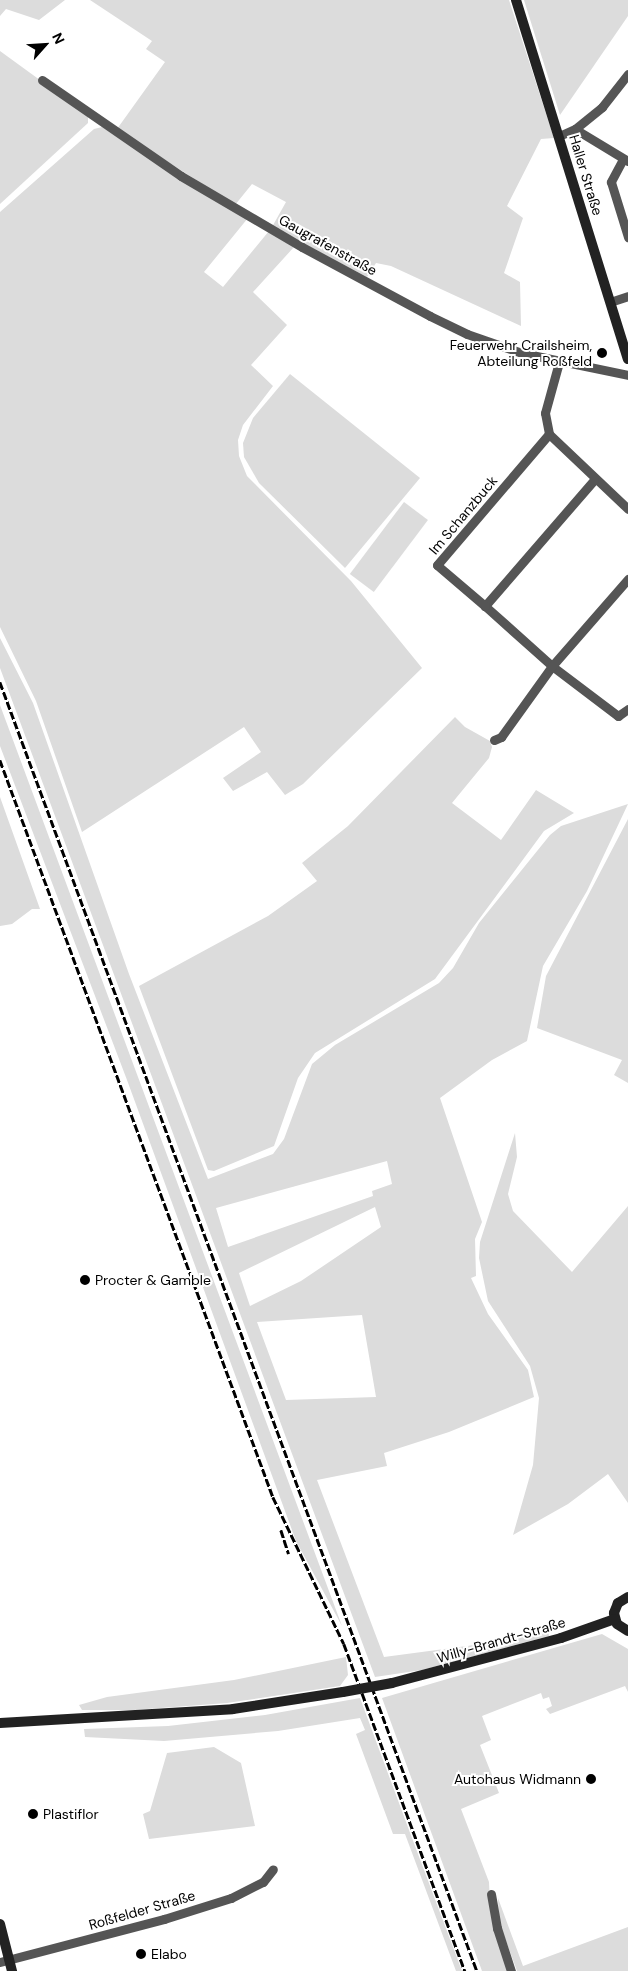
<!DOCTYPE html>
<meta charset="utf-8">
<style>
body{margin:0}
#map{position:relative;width:628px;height:1971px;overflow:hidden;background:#fff;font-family:"DM Sans",sans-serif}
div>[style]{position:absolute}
.green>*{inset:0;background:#dcdcdc;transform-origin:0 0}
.street>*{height:9px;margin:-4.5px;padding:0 4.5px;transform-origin:4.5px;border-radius:4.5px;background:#555}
.secondary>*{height:10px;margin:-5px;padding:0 5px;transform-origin:5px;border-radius:5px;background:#222}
.rail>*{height:2.5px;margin-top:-1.25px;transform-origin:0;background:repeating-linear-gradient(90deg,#000 0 8px,transparent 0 10.5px)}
.secondary-bridge>*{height:10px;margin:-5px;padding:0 5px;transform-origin:5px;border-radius:5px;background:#222}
.dots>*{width:14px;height:14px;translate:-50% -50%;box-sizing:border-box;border:2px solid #fff;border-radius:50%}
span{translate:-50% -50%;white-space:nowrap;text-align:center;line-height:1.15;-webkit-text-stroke:4px #fff;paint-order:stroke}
.street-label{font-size:14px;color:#000}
.poi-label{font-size:14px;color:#000}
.right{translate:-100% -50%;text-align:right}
.left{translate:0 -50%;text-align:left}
.north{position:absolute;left:20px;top:20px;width:50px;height:50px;-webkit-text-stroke:4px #fff;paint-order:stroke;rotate:64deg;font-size:14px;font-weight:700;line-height:20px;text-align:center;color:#000}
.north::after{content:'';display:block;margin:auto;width:18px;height:22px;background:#000;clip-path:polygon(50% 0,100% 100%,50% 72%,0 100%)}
</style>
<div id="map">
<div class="green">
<div style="clip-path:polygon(0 0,65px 0,39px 20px,6px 9px,0 16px)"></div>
<div style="clip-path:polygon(90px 0,509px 0,554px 138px,541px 139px,507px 206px,523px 218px,504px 273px,520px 282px,521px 326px,391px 266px,376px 263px,367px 277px,272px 227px,286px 202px,252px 184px,235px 205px,117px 129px,165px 62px,146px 49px,152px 41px)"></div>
<div style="clip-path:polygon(524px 0,628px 0,628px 16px,560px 115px)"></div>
<div style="clip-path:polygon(0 51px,88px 115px,88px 123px,0 204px)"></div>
<div style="clip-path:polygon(102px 127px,248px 218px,204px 272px,223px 287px,269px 231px,294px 247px,253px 292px,287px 325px,251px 365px,273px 386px,243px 425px,238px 440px,239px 456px,247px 476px,351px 581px,422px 668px,303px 784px,285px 795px,267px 772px,233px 791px,223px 778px,261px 752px,244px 727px,82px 832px,36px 701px,0 627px,0 212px,94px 129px)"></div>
<div style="clip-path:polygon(290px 374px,420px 478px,345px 568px,259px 483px,244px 457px,243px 443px,253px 418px)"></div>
<div style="left:404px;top:502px;width:30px;height:90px;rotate:37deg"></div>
<div style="clip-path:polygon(evenodd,0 638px,33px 703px,129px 974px,208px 1179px,273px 1154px,284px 1139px,312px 1064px,335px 1045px,439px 983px,453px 968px,479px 923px,550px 835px,561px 826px,628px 804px,587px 891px,543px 966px,527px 1041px,492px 1060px,440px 1098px,482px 1222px,475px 1239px,476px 1276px,471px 1278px,488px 1314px,528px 1370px,534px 1397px,449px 1432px,384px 1453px,387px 1466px,317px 1480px,384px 1657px,482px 1644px,548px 1629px,549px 1636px,422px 1670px,375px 1677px,0 668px,0 638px,387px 1161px,392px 1184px,372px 1191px,373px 1196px,228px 1247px,216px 1208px,387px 1161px,0 638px,375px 1207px,381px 1227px,301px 1281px,250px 1306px,239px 1273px,375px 1207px,0 638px,362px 1315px,376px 1397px,286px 1400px,257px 1322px,362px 1315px)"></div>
<div style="clip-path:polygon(0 705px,138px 1077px,342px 1626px,296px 1541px,127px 1080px,0 746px)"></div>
<div style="clip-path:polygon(455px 717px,465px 727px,490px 741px,492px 747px,489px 758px,452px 803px,501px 840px,536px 790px,574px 813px,544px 831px,435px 979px,315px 1053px,298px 1078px,274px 1146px,214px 1171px,208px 1170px,139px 986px,268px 916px,317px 881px,302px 863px,348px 826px)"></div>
<div style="clip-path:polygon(0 797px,40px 909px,32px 909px,12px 924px,0 926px)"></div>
<div style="clip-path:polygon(628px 819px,628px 1083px,614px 1075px,622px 1060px,537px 1028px,546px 976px)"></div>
<div style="clip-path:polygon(515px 1133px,517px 1157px,508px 1194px,513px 1211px,572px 1272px,628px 1206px,628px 1503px,608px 1474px,568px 1504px,513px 1535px,533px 1465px,539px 1398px,530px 1366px,488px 1301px,479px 1258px,480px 1242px)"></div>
<div style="clip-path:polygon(602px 1634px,628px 1649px,628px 1692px,625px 1686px,550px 1714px,546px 1709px,552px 1706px,549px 1697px,543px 1699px,541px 1693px,482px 1716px,491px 1740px,480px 1745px,499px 1793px,461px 1809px,489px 1882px,490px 1905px,508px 1971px,482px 1971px,382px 1698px)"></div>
<div style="clip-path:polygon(346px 1657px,348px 1675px,340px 1686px,227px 1703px,134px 1710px,82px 1710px,79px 1705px,107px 1697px,234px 1680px)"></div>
<div style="clip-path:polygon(360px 1698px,412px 1838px,462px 1971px,456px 1971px,405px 1834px,393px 1834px,356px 1734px,365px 1730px,360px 1718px,278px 1731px,164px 1741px,85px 1737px,84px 1729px,168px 1726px,265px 1715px)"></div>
<div style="clip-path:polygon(214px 1747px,241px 1763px,255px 1826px,149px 1839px,143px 1814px,150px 1811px,167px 1753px)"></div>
<div style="clip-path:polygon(498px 1898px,523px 1966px,628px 1927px,628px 1971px,517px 1971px,499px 1922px)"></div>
</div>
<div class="street">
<div style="left:42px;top:80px;width:169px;rotate:34.6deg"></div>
<div style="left:181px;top:176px;width:140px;rotate:30.4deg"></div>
<div style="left:302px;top:247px;width:145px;rotate:28.3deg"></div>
<div style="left:430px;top:316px;width:41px;rotate:25.9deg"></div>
<div style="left:467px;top:334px;width:58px;rotate:19.1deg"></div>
<div style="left:522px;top:353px;width:108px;rotate:11.7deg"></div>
<div style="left:575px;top:129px;width:35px;rotate:-39deg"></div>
<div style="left:602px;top:107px;width:42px;rotate:-51.8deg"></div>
<div style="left:559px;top:136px;width:17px;rotate:-24deg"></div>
<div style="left:575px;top:129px;width:62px;rotate:31.1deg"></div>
<div style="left:623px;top:159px;width:26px;rotate:118deg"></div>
<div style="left:611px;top:182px;width:58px;rotate:72.8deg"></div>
<div style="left:610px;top:302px;width:19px;rotate:-18deg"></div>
<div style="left:559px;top:362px;width:53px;rotate:105.4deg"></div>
<div style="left:545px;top:413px;width:21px;rotate:79deg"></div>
<div style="left:549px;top:434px;width:109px;rotate:43.5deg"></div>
<div style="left:594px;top:480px;width:167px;rotate:130.9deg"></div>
<div style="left:485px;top:606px;width:90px;rotate:41.8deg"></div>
<div style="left:552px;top:666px;width:83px;rotate:37.1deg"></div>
<div style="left:618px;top:716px;width:12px;rotate:-35deg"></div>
<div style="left:485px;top:606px;width:63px;rotate:-139.5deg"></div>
<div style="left:437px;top:565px;width:172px;rotate:-49.5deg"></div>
<div style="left:494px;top:740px;width:8px;rotate:-23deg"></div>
<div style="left:501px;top:737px;width:87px;rotate:-54.3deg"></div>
<div style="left:552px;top:666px;width:116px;rotate:-48.9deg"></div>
<div style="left:491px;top:1894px;width:35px;rotate:80deg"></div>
<div style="left:497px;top:1928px;width:45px;rotate:72deg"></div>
<div style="left:0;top:1962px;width:170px;rotate:-14.7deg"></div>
<div style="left:164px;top:1919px;width:70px;rotate:-17.4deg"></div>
<div style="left:231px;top:1898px;width:36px;rotate:-27deg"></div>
<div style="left:263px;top:1882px;width:16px;rotate:-52deg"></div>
</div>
<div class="secondary">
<div style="left:516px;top:0;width:376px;rotate:72.7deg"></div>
<div style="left:628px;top:1597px;width:12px;rotate:149deg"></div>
<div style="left:618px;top:1603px;width:11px;rotate:112deg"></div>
<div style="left:614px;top:1613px;width:11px;rotate:75deg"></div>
<div style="left:617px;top:1624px;width:13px;rotate:32deg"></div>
<div style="left:392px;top:1683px;width:175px;rotate:-14.9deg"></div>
<div style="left:561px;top:1638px;width:57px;rotate:-19.4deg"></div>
<div style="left:0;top:1723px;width:233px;rotate:-3.4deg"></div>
<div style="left:233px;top:1709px;width:111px;rotate:-8.8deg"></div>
<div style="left:0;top:1924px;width:49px;rotate:75.7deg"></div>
</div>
<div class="rail">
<div style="left:0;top:682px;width:1374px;rotate:69.69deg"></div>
<div style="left:0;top:760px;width:786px;rotate:69.67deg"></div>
<div style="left:273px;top:1497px;width:163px;rotate:64.2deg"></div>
<div style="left:344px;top:1644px;width:349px;rotate:69.7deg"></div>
<div style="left:281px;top:1530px;width:25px;rotate:72deg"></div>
</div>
<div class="secondary-bridge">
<div style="left:343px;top:1692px;width:50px;rotate:-10.4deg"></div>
</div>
<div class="dots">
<div style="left:602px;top:353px;background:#000"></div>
<div style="left:85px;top:1280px;background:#000"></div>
<div style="left:591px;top:1779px;background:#000"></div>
<div style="left:33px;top:1814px;background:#000"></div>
<div style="left:141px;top:1954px;background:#000"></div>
</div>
<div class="street-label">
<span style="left:586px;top:175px;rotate:73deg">Haller Straße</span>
<span style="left:328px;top:245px;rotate:29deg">Gaugrafenstraße</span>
<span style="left:463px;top:515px;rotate:-50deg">Im Schanzbuck</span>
<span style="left:501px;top:1640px;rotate:-16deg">Willy-Brandt-Straße</span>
<span style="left:142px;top:1910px;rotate:-16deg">Roßfelder Straße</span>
</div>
<div class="poi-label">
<span class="right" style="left:592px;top:353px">Feuerwehr Crailsheim,<br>Abteilung Roßfeld</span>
<span class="left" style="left:95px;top:1280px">Procter &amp; Gamble</span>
<span class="right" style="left:581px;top:1779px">Autohaus Widmann</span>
<span class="left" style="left:43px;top:1814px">Plastiflor</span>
<span class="left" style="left:151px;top:1954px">Elabo</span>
</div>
<div class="north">N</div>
</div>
